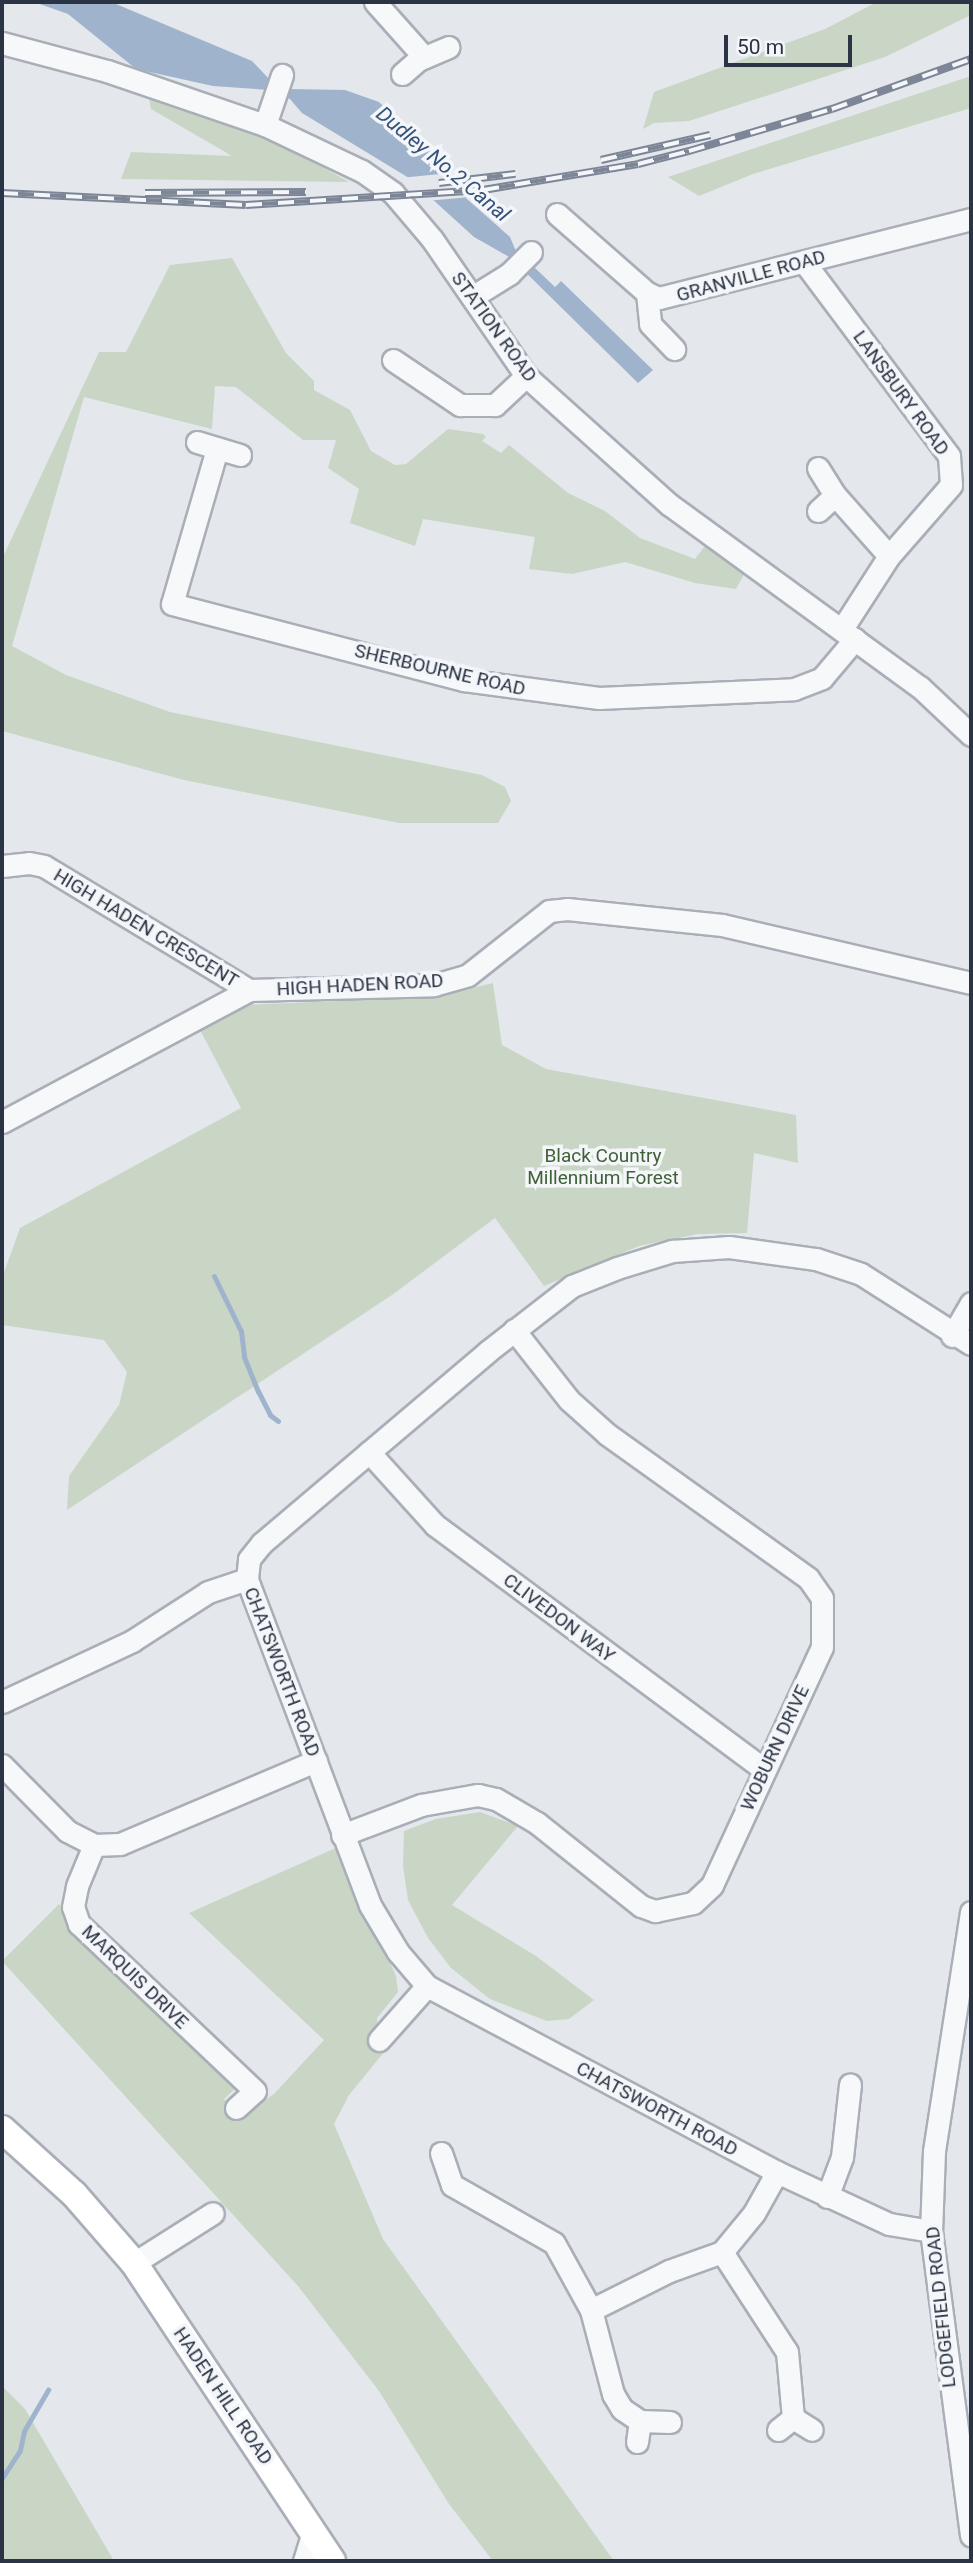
<!DOCTYPE html>
<style>
body{margin:0}
#map{position:relative;width:973px;height:2563px;overflow:hidden;background:#e4e7ec;font-family:Roboto,sans-serif}
div>[style]{position:absolute}
.green>*{inset:0;background:#c9d6c5}
.water>*{inset:0;background:#9fb4cc}
.pier>*{inset:0;background:#e4e7ec}
.stream>*{height:5px;margin:-2.5px;padding:0 2.5px;transform-origin:2.5px;border-radius:2.5px;background:#9fb4cc}
.roads{filter:drop-shadow(2px 0 #a9aeb7) drop-shadow(-2px 0 #a9aeb7) drop-shadow(0 2px #a9aeb7) drop-shadow(0 -2px #a9aeb7)}
.minor>*{height:21px;margin:-10.5px;padding:0 10.5px;transform-origin:10.5px;border-radius:10.5px;background:#f7f8fa}
.major>*{height:26px;margin:-13px;padding:0 13px;transform-origin:13px;border-radius:13px;background:#fff}
.rail>*{height:8px;margin-top:-4px;transform-origin:0;background:repeating-linear-gradient(90deg,#f4f6f9 0 16px,#7d8696 0 32px);box-sizing:border-box;border-block:2px solid #7d8696}
span{translate:-50% -50%;white-space:nowrap;text-align:center;line-height:1.15;-webkit-text-stroke:7px #f4f6f9;paint-order:stroke}
.street-label{font-size:19px;color:#2b3445}
.park-label{font-size:19px;color:#3f6138}
.water-label{font-size:21px;color:#34527a;font-style:italic}
.frame{position:absolute;inset:0;border:4px solid #2b3445;pointer-events:none}
.scale{position:absolute;left:724px;top:35px;width:128px;height:32px;box-sizing:border-box;border:4px solid #2b3445;border-top:0;padding-left:9px;font-size:21px;line-height:24px;white-space:nowrap;color:#2b3445;-webkit-text-stroke:5px #f4f6f9;paint-order:stroke}
</style>
<div id="map">
<div class="green">
<div style="clip-path:polygon(877px 2px,971px 2px,971px 15px,885px 57px,689px 121px,654px 123px,643px 129px,654px 92px,825px 29px)"></div>
<div style="clip-path:polygon(971px 76px,971px 108px,753px 174px,699px 196px,668px 177px)"></div>
<div style="clip-path:polygon(149px 98px,249px 126px,349px 182px,121px 179px,131px 152px,232px 156px,151px 109px)"></div>
<div style="clip-path:polygon(232px 258px,286px 353px,314px 381px,314px 390px,350px 410px,371px 451px,395px 465px,406px 464px,448px 429px,483px 434px,486px 437px,482px 441px,501px 453px,509px 445px,568px 493px,605px 511px,640px 538px,695px 559px,707px 543px,746px 571px,736px 589px,695px 583px,625px 562px,572px 574px,529px 569px,535px 537px,423px 519px,415px 546px,350px 523px,359px 489px,328px 468px,336px 440px,303px 440px,236px 387px,215px 386px,212px 429px,84px 397px,12px 646px,66px 675px,170px 712px,482px 775px,505px 787px,511px 801px,498px 823px,399px 823px,184px 780px,2px 731px,2px 559px,99px 352px,126px 352px,170px 265px)"></div>
<div style="clip-path:polygon(493px 983px,502px 1045px,546px 1069px,796px 1115px,798px 1163px,754px 1153px,747px 1233px,698px 1234px,639px 1246px,544px 1286px,495px 1218px,392px 1295px,67px 1510px,69px 1476px,119px 1405px,127px 1372px,104px 1340px,2px 1325px,2px 1278px,20px 1228px,241px 1108px,199px 1028px,239px 1005px,436px 997px)"></div>
<div style="clip-path:polygon(480px 1812px,518px 1826px,452px 1905px,536px 1956px,594px 2000px,569px 2019px,547px 2021px,490px 1999px,451px 1968px,428px 1938px,408px 1900px,403px 1866px,404px 1831px,436px 1819px)"></div>
<div style="clip-path:polygon(338px 1847px,396px 1976px,398px 1992px,377px 2018px,379px 2039px,389px 2046px,349px 2095px,334px 2124px,383px 2239px,614px 2561px,493px 2561px,449px 2504px,379px 2391px,298px 2286px,2px 1961px,59px 1904px,164px 2022px,238px 2086px,224px 2099px,240px 2117px,274px 2094px,324px 2040px,189px 1913px)"></div>
<div style="clip-path:polygon(2px 2386px,25px 2409px,114px 2561px,2px 2561px)"></div>
</div>
<div class="water">
<div style="clip-path:polygon(34px 2px,116px 4px,252px 61px,270px 80px,288px 89px,345px 90px,379px 102px,430px 151px,467px 199px,510px 237px,515px 249px,555px 287px,561px 281px,653px 370px,638px 383px,511px 258px,474px 237px,409px 178px,302px 113px,290px 99px,270px 90px,213px 86px,136px 69px,68px 14px)"></div>
</div>
<div class="pier">
<div style="clip-path:polygon(450px 173px,470px 197px,426px 201px,400px 178px)"></div>
</div>
<div class="stream">
<div style="left:214px;top:1276px;width:61px;rotate:63.9deg"></div>
<div style="left:241px;top:1331px;width:26px;rotate:83deg"></div>
<div style="left:244px;top:1357px;width:37px;rotate:68deg"></div>
<div style="left:258px;top:1391px;width:27px;rotate:63deg"></div>
<div style="left:270px;top:1415px;width:10px;rotate:37deg"></div>
<div style="left:2px;top:2478px;width:33px;rotate:-57deg"></div>
<div style="left:20px;top:2450px;width:19px;rotate:-78deg"></div>
<div style="left:24px;top:2431px;width:48px;rotate:-59.7deg"></div>
</div>
<div class="roads">
<div class="minor">
<div style="left:375px;top:2px;width:74px;rotate:48.3deg"></div>
<div style="left:2px;top:43px;width:109px;rotate:14.9deg"></div>
<div style="left:107px;top:71px;width:167px;rotate:18.9deg"></div>
<div style="left:265px;top:125px;width:107px;rotate:25.4deg"></div>
<div style="left:362px;top:171px;width:38px;rotate:35deg"></div>
<div style="left:393px;top:193px;width:60px;rotate:49.7deg"></div>
<div style="left:432px;top:239px;width:166px;rotate:55.5deg"></div>
<div style="left:526px;top:376px;width:193px;rotate:41.9deg"></div>
<div style="left:670px;top:505px;width:309px;rotate:36.1deg"></div>
<div style="left:920px;top:687px;width:70px;rotate:43.3deg"></div>
<div style="left:402px;top:74px;width:21px;rotate:-41deg"></div>
<div style="left:418px;top:60px;width:33px;rotate:-23deg"></div>
<div style="left:265px;top:125px;width:53px;rotate:-71.2deg"></div>
<div style="left:557px;top:214px;width:120px;rotate:41.3deg"></div>
<div style="left:647px;top:293px;width:13px;rotate:23deg"></div>
<div style="left:659px;top:298px;width:322px;rotate:-14.2deg"></div>
<div style="left:804px;top:262px;width:242px;rotate:53.2deg"></div>
<div style="left:949px;top:456px;width:29px;rotate:86deg"></div>
<div style="left:951px;top:485px;width:94px;rotate:131.1deg"></div>
<div style="left:889px;top:556px;width:87px;rotate:122.8deg"></div>
<div style="left:647px;top:293px;width:31px;rotate:84deg"></div>
<div style="left:650px;top:324px;width:35px;rotate:46deg"></div>
<div style="left:472px;top:297px;width:44px;rotate:-31.9deg"></div>
<div style="left:509px;top:274px;width:31px;rotate:-45deg"></div>
<div style="left:393px;top:360px;width:81px;rotate:33.9deg"></div>
<div style="left:460px;top:405px;width:35px"></div>
<div style="left:495px;top:405px;width:42px;rotate:-43.1deg"></div>
<div style="left:197px;top:442px;width:45px;rotate:16.8deg"></div>
<div style="left:217px;top:449px;width:161px;rotate:106.2deg"></div>
<div style="left:172px;top:604px;width:302px;rotate:14.6deg"></div>
<div style="left:464px;top:680px;width:136px;rotate:7.6deg"></div>
<div style="left:599px;top:698px;width:195px;rotate:-2.6deg"></div>
<div style="left:794px;top:689px;width:30px;rotate:-21deg"></div>
<div style="left:822px;top:678px;width:51px;rotate:-49.8deg"></div>
<div style="left:818px;top:468px;width:32px;rotate:58deg"></div>
<div style="left:835px;top:495px;width:81px;rotate:48.5deg"></div>
<div style="left:818px;top:511px;width:23px;rotate:-43deg"></div>
<div style="left:2px;top:866px;width:27px;rotate:-6deg"></div>
<div style="left:29px;top:863px;width:15px;rotate:11deg"></div>
<div style="left:44px;top:866px;width:240px;rotate:31.2deg"></div>
<div style="left:2px;top:1122px;width:280px;rotate:-28.1deg"></div>
<div style="left:249px;top:990px;width:185px;rotate:-1.5deg"></div>
<div style="left:434px;top:985px;width:35px;rotate:-16deg"></div>
<div style="left:468px;top:975px;width:103px;rotate:-38.3deg"></div>
<div style="left:549px;top:911px;width:18px;rotate:-6deg"></div>
<div style="left:567px;top:909px;width:156px;rotate:5.9deg"></div>
<div style="left:722px;top:925px;width:256px;rotate:13.1deg"></div>
<div style="left:952px;top:1336px;width:38px;rotate:-60deg"></div>
<div style="left:369px;top:1452px;width:98px;rotate:47.9deg"></div>
<div style="left:435px;top:1525px;width:410px;rotate:36.6deg"></div>
<div style="left:2px;top:1702px;width:144px;rotate:-25.1deg"></div>
<div style="left:132px;top:1641px;width:90px;rotate:-32.8deg"></div>
<div style="left:208px;top:1592px;width:41px;rotate:-18.4deg"></div>
<div style="left:2px;top:1765px;width:93px;rotate:45.4deg"></div>
<div style="left:67px;top:1831px;width:30px;rotate:27deg"></div>
<div style="left:342px;top:1835px;width:85px;rotate:-20.8deg"></div>
<div style="left:421px;top:1805px;width:58px;rotate:-10deg"></div>
<div style="left:478px;top:1795px;width:18px;rotate:13deg"></div>
<div style="left:496px;top:1799px;width:48px;rotate:30.3deg"></div>
<div style="left:537px;top:1823px;width:133px;rotate:38.6deg"></div>
<div style="left:641px;top:1906px;width:15px;rotate:20deg"></div>
<div style="left:655px;top:1911px;width:39px;rotate:-12deg"></div>
<div style="left:693px;top:1903px;width:26px;rotate:-43deg"></div>
<div style="left:712px;top:1885px;width:262px;rotate:-65.2deg"></div>
<div style="left:822px;top:1647px;width:49px;rotate:-90deg"></div>
<div style="left:822px;top:1598px;width:24px;rotate:-125deg"></div>
<div style="left:808px;top:1578px;width:247px;rotate:-144.4deg"></div>
<div style="left:607px;top:1434px;width:51px;rotate:-138.2deg"></div>
<div style="left:569px;top:1400px;width:89px;rotate:-128.2deg"></div>
<div style="left:971px;top:1912px;width:242px;rotate:98.8deg"></div>
<div style="left:934px;top:2151px;width:80px;rotate:92.1deg"></div>
<div style="left:931px;top:2231px;width:307px;rotate:82.5deg"></div>
<div style="left:379px;top:2040px;width:72px;rotate:-48.4deg"></div>
<div style="left:236px;top:2108px;width:25px;rotate:-42deg"></div>
<div style="left:255px;top:2091px;width:243px;rotate:-136.5deg"></div>
<div style="left:79px;top:1924px;width:18px;rotate:-109deg"></div>
<div style="left:73px;top:1907px;width:21px;rotate:-79deg"></div>
<div style="left:77px;top:1886px;width:44px;rotate:-67.5deg"></div>
<div style="left:94px;top:1845px;width:26px;rotate:-2deg"></div>
<div style="left:120px;top:1844px;width:213px;rotate:-23deg"></div>
<div style="left:441px;top:2153px;width:34px;rotate:71deg"></div>
<div style="left:452px;top:2185px;width:117px;rotate:29.6deg"></div>
<div style="left:554px;top:2243px;width:77px;rotate:61.1deg"></div>
<div style="left:591px;top:2310px;width:87px;rotate:75.3deg"></div>
<div style="left:613px;top:2394px;width:17px;rotate:59deg"></div>
<div style="left:622px;top:2409px;width:22px;rotate:34deg"></div>
<div style="left:827px;top:2197px;width:43px;rotate:-69.4deg"></div>
<div style="left:842px;top:2157px;width:73px;rotate:-83.7deg"></div>
<div style="left:931px;top:2231px;width:43px;rotate:-170.5deg"></div>
<div style="left:889px;top:2224px;width:123px;rotate:-155.1deg"></div>
<div style="left:777px;top:2172px;width:396px;rotate:-152deg"></div>
<div style="left:427px;top:1986px;width:45px;rotate:-130.5deg"></div>
<div style="left:398px;top:1952px;width:55px;rotate:-120.8deg"></div>
<div style="left:370px;top:1905px;width:348px;rotate:-110.7deg"></div>
<div style="left:247px;top:1579px;width:20px;rotate:-84deg"></div>
<div style="left:249px;top:1559px;width:21px;rotate:-51deg"></div>
<div style="left:262px;top:1543px;width:295px;rotate:-40.3deg"></div>
<div style="left:487px;top:1352px;width:108px;rotate:-37.8deg"></div>
<div style="left:572px;top:1286px;width:48px;rotate:-21.8deg"></div>
<div style="left:617px;top:1268px;width:58px;rotate:-17.2deg"></div>
<div style="left:672px;top:1251px;width:57px;rotate:-4deg"></div>
<div style="left:729px;top:1247px;width:88px;rotate:7.9deg"></div>
<div style="left:816px;top:1259px;width:47px;rotate:18.4deg"></div>
<div style="left:861px;top:1274px;width:130px;rotate:32.5deg"></div>
<div style="left:722px;top:2252px;width:119px;rotate:57deg"></div>
<div style="left:787px;top:2352px;width:66px;rotate:84.8deg"></div>
<div style="left:134px;top:2263px;width:93px;rotate:-32.3deg"></div>
<div style="left:591px;top:2310px;width:87px;rotate:-26.6deg"></div>
<div style="left:669px;top:2271px;width:56px;rotate:-19.7deg"></div>
<div style="left:722px;top:2252px;width:50px;rotate:-50.6deg"></div>
<div style="left:754px;top:2213px;width:47px;rotate:-60.7deg"></div>
<div style="left:778px;top:2430px;width:19px;rotate:-39deg"></div>
<div style="left:793px;top:2418px;width:22px;rotate:32deg"></div>
<div style="left:637px;top:2442px;width:21px;rotate:-82deg"></div>
<div style="left:640px;top:2421px;width:30px;rotate:2deg"></div>
<div style="left:304px;top:2561px;width:30px;rotate:-73deg"></div>
</div>
<div class="major">
<div style="left:2px;top:2129px;width:97px;rotate:42.1deg"></div>
<div style="left:74px;top:2194px;width:91px;rotate:49deg"></div>
<div style="left:134px;top:2263px;width:358px;rotate:56.4deg"></div>
</div>
</div>
<div class="rail">
<div style="left:601px;top:160px;width:112px;rotate:-12.9deg"></div>
<div style="left:439px;top:183px;width:77px;rotate:-6.8deg"></div>
<div style="left:2px;top:193px;width:244px;rotate:2.8deg"></div>
<div style="left:246px;top:205px;width:237px;rotate:-3.6deg"></div>
<div style="left:483px;top:190px;width:157px;rotate:-9.5deg"></div>
<div style="left:638px;top:164px;width:53px;rotate:-14.3deg"></div>
<div style="left:689px;top:151px;width:149px;rotate:-16.4deg"></div>
<div style="left:832px;top:109px;width:148px;rotate:-19.8deg"></div>
<div style="left:145px;top:193px;width:161px;rotate:-0.4deg"></div>
</div>
<div class="street-label">
<span style="left:751px;top:276px;rotate:-15deg">GRANVILLE ROAD</span>
<span style="left:494px;top:327px;rotate:54deg">STATION ROAD</span>
<span style="left:901px;top:393px;rotate:54deg">LANSBURY ROAD</span>
<span style="left:440px;top:670px;rotate:13deg">SHERBOURNE ROAD</span>
<span style="left:146px;top:928px;rotate:31deg">HIGH HADEN CRESCENT</span>
<span style="left:360px;top:985px;rotate:-3deg">HIGH HADEN ROAD</span>
<span style="left:559px;top:1618px;rotate:37deg">CLIVEDON WAY</span>
<span style="left:282px;top:1672px;rotate:69deg">CHATSWORTH ROAD</span>
<span style="left:775px;top:1748px;rotate:-65deg">WOBURN DRIVE</span>
<span style="left:135px;top:1977px;rotate:44deg">MARQUIS DRIVE</span>
<span style="left:657px;top:2109px;rotate:28deg">CHATSWORTH ROAD</span>
<span style="left:941px;top:2307px;rotate:-96deg">LODGEFIELD ROAD</span>
<span style="left:223px;top:2396px;rotate:56deg">HADEN HILL ROAD</span>
</div>
<div class="park-label">
<span style="left:603px;top:1167px">Black Country<br>Millennium Forest</span>
</div>
<div class="water-label">
<span style="left:443px;top:164px;rotate:40deg">Dudley No.2 Canal</span>
</div>
<div class="frame"></div>
<div class="scale">50 m</div>
</div>
